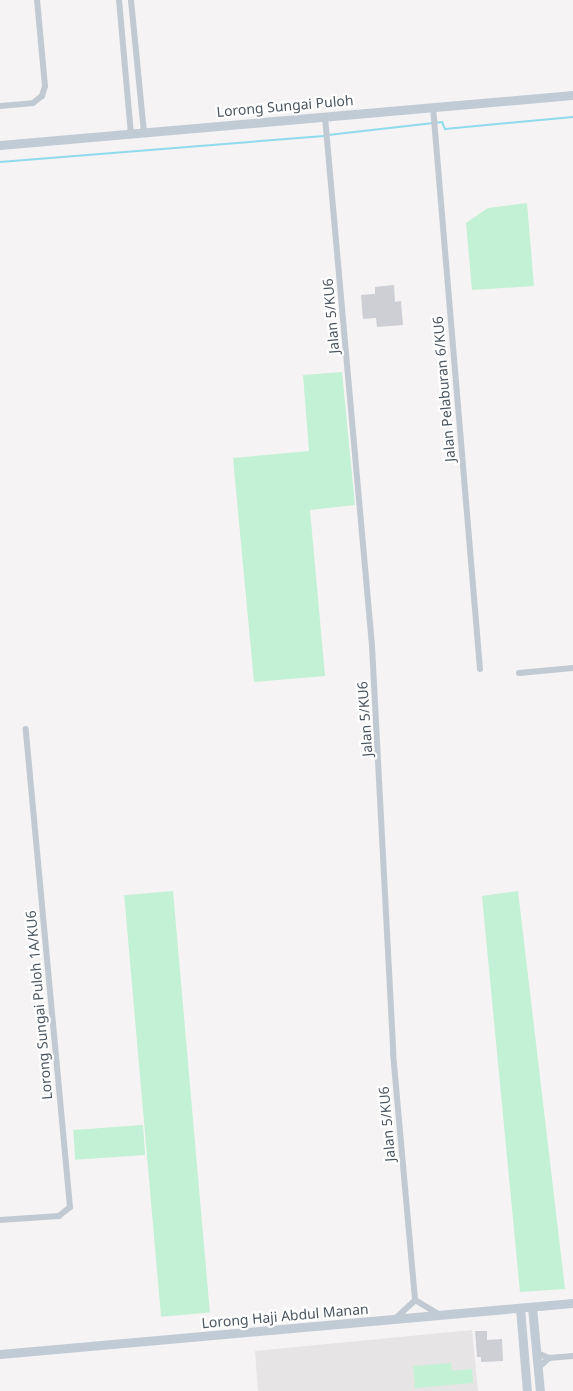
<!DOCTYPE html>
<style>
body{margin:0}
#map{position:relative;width:573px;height:1391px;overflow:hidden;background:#f5f3f3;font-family:"Noto Sans",sans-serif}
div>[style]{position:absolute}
.education>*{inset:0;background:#e6e4e5}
.green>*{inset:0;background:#c3f1d5;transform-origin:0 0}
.stream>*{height:2px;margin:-1px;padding:0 1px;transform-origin:1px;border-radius:1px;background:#90daee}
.building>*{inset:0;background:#cdcfd5}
.street>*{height:6px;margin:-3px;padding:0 3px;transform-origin:3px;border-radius:3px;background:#c1cad2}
.secondary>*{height:9px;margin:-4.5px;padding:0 4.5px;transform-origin:4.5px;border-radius:4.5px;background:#c1cbd6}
span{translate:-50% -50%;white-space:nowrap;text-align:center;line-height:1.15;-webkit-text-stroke:4.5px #fff;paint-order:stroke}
.street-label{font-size:14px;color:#4a5661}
</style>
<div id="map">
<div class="education">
<div style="clip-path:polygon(472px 1330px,478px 1391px,258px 1391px,255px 1351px)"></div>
</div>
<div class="green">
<div style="clip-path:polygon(527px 203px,534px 286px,472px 290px,466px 223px,488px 208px)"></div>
<div style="clip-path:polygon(342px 372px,355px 505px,310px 510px,325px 676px,254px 682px,233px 458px,309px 451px,303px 375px)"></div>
<div style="left:173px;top:891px;width:423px;height:49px;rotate:85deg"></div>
<div style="clip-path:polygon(518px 891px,565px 1289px,520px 1292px,482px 896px)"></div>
<div style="left:143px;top:1125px;width:30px;height:70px;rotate:86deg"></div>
<div style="clip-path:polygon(451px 1363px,452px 1371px,472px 1369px,473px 1383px,415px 1388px,413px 1366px)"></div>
</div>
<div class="stream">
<div style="left:328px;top:135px;width:115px;rotate:-6.5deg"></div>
<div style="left:442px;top:122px;width:8px;rotate:67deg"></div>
<div style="left:445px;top:129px;width:129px;rotate:-5.4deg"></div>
<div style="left:0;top:162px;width:325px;rotate:-4.6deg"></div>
</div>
<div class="building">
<div style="clip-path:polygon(394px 285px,395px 302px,401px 301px,403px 325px,377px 327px,376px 318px,363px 319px,361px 295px,375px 294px,375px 287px)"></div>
<div style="clip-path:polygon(475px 1331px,487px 1331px,487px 1340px,502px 1339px,503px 1361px,481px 1362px,481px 1357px,477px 1357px)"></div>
</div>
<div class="street">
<div style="left:119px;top:0;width:135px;rotate:84.9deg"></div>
<div style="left:131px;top:0;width:134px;rotate:84.4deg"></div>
<div style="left:0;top:106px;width:33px;rotate:-5deg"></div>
<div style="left:33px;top:103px;width:11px;rotate:-38deg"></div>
<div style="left:42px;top:96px;width:10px;rotate:-73deg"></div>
<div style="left:45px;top:86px;width:86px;rotate:-95.3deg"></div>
<div style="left:433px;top:107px;width:564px;rotate:85.22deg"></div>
<div style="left:325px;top:117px;width:531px;rotate:84.92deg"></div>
<div style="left:372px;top:646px;width:408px;rotate:87deg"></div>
<div style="left:393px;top:1053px;width:248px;rotate:84.9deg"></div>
<div style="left:519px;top:673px;width:54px;rotate:-5.3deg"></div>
<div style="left:0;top:1220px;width:59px;rotate:-3.9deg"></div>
<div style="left:59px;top:1216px;width:14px;rotate:-39deg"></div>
<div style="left:70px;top:1207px;width:480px;rotate:-95.3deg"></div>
<div style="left:415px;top:1300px;width:26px;rotate:31deg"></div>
<div style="left:397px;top:1317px;width:25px;rotate:-43deg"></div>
<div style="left:537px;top:1353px;width:13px;rotate:23deg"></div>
<div style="left:549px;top:1358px;width:24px;rotate:-5deg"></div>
<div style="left:538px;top:1368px;width:15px;rotate:-42deg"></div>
</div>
<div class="secondary">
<div style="left:0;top:145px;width:575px;rotate:-4.99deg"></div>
<div style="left:532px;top:1307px;width:84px;rotate:84.6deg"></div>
<div style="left:520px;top:1308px;width:83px;rotate:85.2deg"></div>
<div style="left:0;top:1354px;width:575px;rotate:-5.09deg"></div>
</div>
<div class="street-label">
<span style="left:285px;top:106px;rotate:-5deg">Lorong Sungai Puloh</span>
<span style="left:331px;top:316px;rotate:-95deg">Jalan 5/KU6</span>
<span style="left:444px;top:389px;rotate:-95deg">Jalan Pelaburan 6/KU6</span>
<span style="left:365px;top:719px;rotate:-94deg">Jalan 5/KU6</span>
<span style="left:39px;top:1005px;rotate:-95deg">Lorong Sungai Puloh 1A/KU6</span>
<span style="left:387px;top:1124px;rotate:-95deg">Jalan 5/KU6</span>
<span style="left:285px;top:1316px;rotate:-5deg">Lorong Haji Abdul Manan</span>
</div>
</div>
